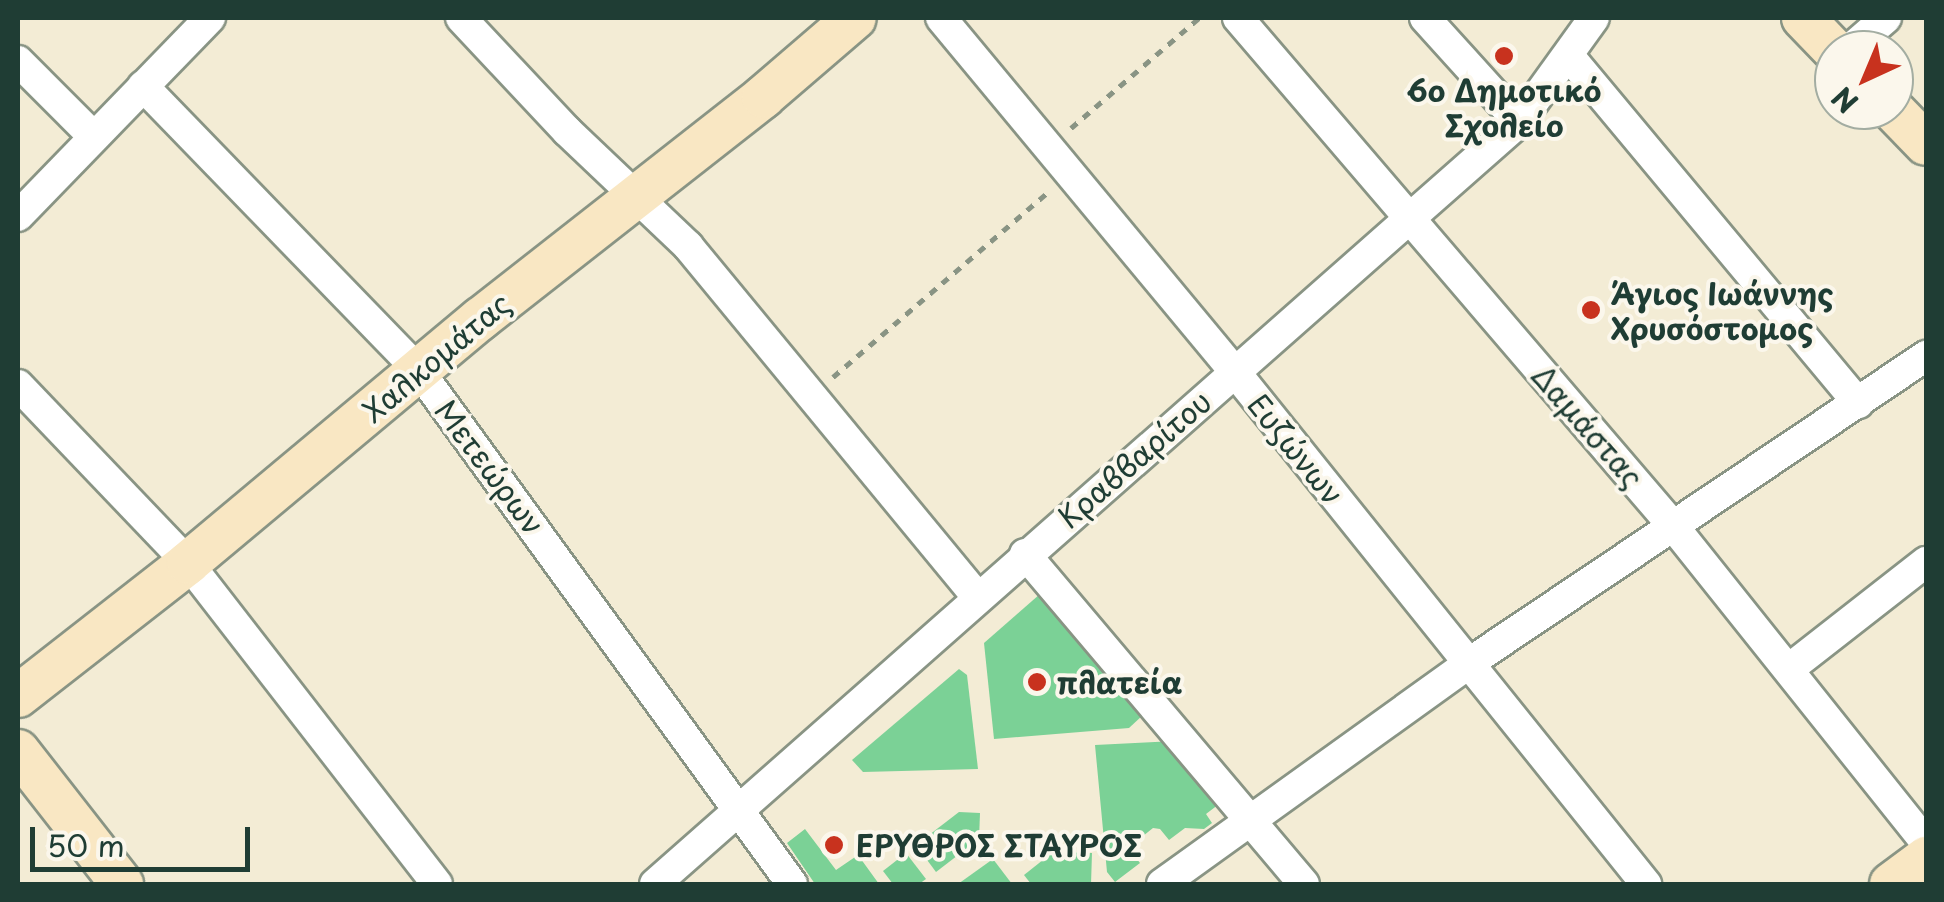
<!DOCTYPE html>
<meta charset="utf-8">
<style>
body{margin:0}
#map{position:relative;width:1944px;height:902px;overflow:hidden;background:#f3ecd5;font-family:"Playpen Sans",sans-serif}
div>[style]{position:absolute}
.green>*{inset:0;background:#7bd196}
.path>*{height:5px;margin-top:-2.5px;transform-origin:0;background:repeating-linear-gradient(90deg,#899484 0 8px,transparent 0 16px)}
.roads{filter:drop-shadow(2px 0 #899484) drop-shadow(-2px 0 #899484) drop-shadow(0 2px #899484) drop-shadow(0 -2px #899484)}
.street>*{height:30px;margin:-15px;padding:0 15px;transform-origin:15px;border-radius:15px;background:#fff}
.secondary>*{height:42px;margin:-21px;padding:0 21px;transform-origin:21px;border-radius:21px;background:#f9e7c3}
.dots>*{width:28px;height:28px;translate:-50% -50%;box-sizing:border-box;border:5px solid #fbf7ec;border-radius:50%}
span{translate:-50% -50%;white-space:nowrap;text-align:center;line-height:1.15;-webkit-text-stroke:8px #fbf7ec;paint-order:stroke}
.poi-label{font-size:30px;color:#1f3d34;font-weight:700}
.left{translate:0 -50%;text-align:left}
.street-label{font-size:30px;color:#1f3d34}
.frame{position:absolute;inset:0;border:20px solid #1f3d34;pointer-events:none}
.north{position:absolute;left:1814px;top:30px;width:100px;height:100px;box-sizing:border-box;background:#fbf7ec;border:2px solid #a3ada2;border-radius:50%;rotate:224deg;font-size:28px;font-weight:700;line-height:40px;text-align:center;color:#1f3d34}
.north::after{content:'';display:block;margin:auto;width:35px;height:45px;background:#c8321e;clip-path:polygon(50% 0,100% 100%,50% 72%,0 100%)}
.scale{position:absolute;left:30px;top:827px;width:220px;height:45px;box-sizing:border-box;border:5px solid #1f3d34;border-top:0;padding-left:12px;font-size:30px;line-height:35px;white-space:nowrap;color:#1f3d34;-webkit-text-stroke:8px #fbf7ec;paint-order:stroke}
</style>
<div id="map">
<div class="green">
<div style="clip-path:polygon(1040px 594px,1143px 715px,1129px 728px,994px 739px,984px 643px)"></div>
<div style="clip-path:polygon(959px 669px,967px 675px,978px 769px,863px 772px,852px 760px)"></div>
<div style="clip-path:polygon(1175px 741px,1223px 801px,1206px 814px,1212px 823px,1204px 829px,1185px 828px,1169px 840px,1160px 829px,1153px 828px,1128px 848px,1140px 863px,1115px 882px,1107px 872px,1095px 745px)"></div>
<div style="clip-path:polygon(959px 812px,980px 813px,979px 839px,936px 872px,916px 845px)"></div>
<div style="clip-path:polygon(805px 829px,836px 870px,858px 855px,879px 884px,815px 884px,787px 843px)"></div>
<div style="clip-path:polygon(1053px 852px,1092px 853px,1091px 884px,1031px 884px,1024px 875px)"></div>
<div style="clip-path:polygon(906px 853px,926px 879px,919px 884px,893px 884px,883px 871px)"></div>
<div style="clip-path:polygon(993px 859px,1012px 884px,958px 884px)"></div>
</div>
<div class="path">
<div style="left:1071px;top:128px;width:169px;rotate:-40.7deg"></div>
<div style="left:833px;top:377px;width:284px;rotate:-40.7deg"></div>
</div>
<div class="roads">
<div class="street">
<div style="left:461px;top:18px;width:155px;rotate:46.8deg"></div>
<div style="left:567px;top:131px;width:167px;rotate:43.5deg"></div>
<div style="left:688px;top:246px;width:455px;rotate:50.5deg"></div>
<div style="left:941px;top:18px;width:460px;rotate:50.3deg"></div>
<div style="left:1235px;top:372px;width:657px;rotate:51.24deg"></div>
<div style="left:1238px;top:18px;width:670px;rotate:49.42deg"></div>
<div style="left:1674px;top:527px;width:404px;rotate:51.4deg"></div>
<div style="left:1425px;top:18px;width:140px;rotate:47.9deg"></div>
<div style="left:1849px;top:50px;width:49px;rotate:-40.9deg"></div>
<div style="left:1569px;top:56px;width:452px;rotate:50.2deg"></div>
<div style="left:18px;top:61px;width:106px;rotate:45deg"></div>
<div style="left:143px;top:86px;width:397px;rotate:45.9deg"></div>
<div style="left:419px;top:371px;width:634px;rotate:53.98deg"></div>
<div style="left:18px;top:216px;width:276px;rotate:-45.9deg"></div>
<div style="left:18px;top:385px;width:246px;rotate:46.3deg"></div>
<div style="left:188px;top:563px;width:406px;rotate:52.2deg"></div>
<div style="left:1025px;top:554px;width:432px;rotate:49.8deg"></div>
<div style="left:1789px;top:669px;width:174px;rotate:-38deg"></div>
<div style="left:655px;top:884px;width:1152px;rotate:-41.41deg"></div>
<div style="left:1519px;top:122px;width:128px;rotate:-54.2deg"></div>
<div style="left:1162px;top:884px;width:378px;rotate:-35.7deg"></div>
<div style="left:1469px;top:663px;width:551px;rotate:-33.89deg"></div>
</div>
<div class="secondary">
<div style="left:1803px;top:18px;width:45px;rotate:45.9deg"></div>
<div style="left:1893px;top:110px;width:47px;rotate:45.9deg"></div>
<div style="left:18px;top:696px;width:216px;rotate:-38deg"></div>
<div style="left:188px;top:563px;width:381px;rotate:-39.9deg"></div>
<div style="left:480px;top:319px;width:360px;rotate:-38.1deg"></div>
<div style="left:763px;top:97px;width:121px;rotate:-40.7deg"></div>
<div style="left:18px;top:751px;width:169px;rotate:52deg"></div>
<div style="left:1891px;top:884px;width:44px;rotate:-36.6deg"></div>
</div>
</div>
<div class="dots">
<div style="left:1504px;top:56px;background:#c8321e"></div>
<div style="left:1591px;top:310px;background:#c8321e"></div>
<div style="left:1037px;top:682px;background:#c8321e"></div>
<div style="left:834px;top:845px;background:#c8321e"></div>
</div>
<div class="poi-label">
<span style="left:1504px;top:107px">6ο Δημοτικό<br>Σχολείο</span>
<span class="left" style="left:1611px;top:310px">Άγιος Ιωάννης<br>Χρυσόστομος</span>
<span class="left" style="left:1057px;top:682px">πλατεία</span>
<span class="left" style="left:856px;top:845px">ΕΡΥΘΡΟΣ ΣΤΑΥΡΟΣ</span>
</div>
<div class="street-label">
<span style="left:436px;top:357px;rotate:-40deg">Χαλκομάτας</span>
<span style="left:1588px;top:426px;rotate:49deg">Δαμάστας</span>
<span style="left:1296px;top:449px;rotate:51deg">Ευζώνων</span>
<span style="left:1134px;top:459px;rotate:-41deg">Κραββαρίτου</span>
<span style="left:490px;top:467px;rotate:53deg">Μετεώρων</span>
</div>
<div class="frame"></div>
<div class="north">N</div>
<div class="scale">50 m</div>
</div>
